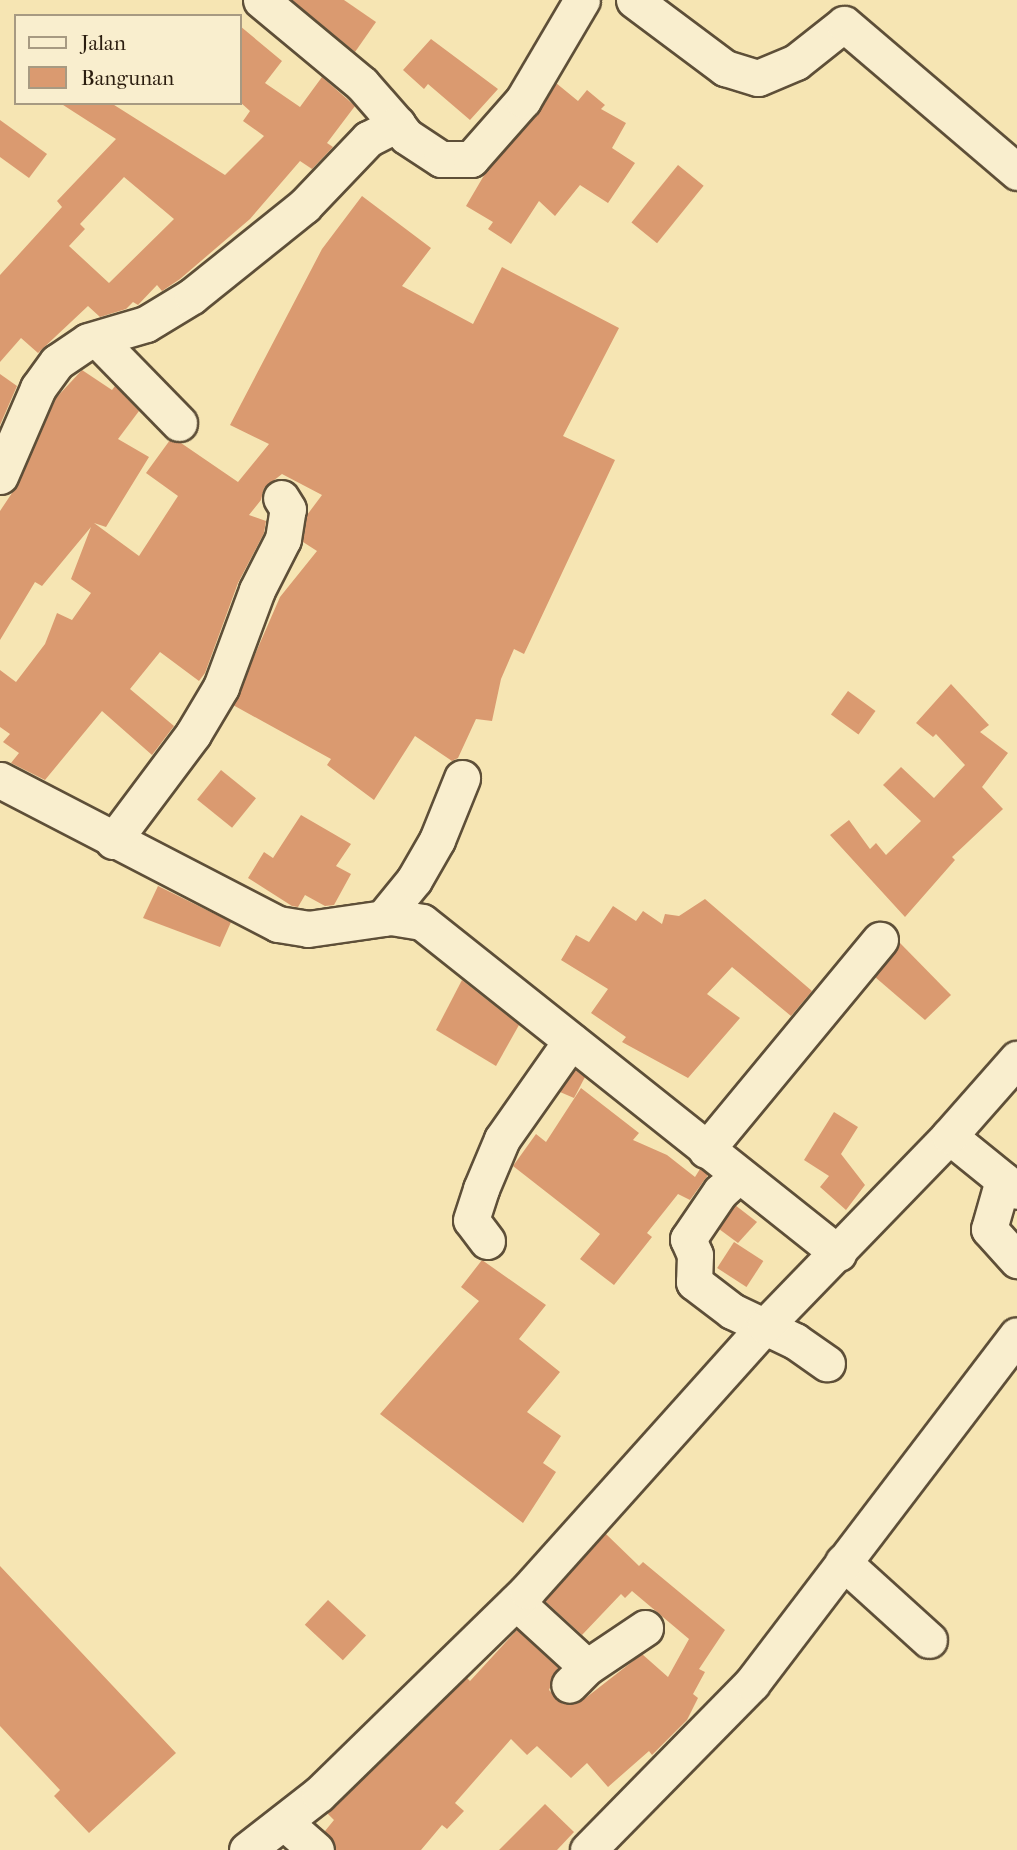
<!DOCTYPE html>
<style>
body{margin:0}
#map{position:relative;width:1017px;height:1850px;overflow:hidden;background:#f6e5b3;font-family:"IM FELL French Canon",serif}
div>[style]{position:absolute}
.building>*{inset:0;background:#da9a70;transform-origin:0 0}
.roads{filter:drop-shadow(2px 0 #5e4f38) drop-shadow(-2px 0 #5e4f38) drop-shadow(0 2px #5e4f38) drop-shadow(0 -2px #5e4f38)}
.minor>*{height:35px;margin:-17.5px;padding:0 17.5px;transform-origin:17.5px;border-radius:17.5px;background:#f9eece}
span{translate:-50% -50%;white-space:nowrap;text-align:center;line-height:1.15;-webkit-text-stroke:7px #f9eece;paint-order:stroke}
.legend{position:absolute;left:14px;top:14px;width:228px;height:91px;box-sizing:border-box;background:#f9eece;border:2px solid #a79a82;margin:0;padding:9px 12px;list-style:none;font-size:21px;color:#2b1d0f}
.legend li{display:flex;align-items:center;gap:14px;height:35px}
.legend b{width:35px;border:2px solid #a79a82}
</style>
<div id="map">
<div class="building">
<div style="clip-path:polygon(292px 0,344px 0,376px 22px,355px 52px)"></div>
<div style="clip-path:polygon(evenodd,240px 26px,282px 61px,265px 83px,300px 107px,322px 77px,355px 106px,327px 143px,333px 147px,312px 169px,300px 161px,250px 219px,180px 279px,162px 291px,157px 285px,138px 305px,133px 302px,126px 309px,100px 317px,88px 306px,38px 353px,21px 338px,0 362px,0 275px,62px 207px,57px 201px,116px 139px,60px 103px,111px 103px,225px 175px,264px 136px,243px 121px,250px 111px,240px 102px,240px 26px,124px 177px,174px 219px,109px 283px,69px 246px,85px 229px,80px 224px,124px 177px)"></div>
<div style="clip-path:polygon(431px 39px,498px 89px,470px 120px,428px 84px,424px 89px,403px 70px)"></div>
<div style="clip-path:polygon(556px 83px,578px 101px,587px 90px,605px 105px,601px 109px,626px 123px,612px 148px,635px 163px,608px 203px,580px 185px,555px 216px,539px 201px,511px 244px,488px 229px,493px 222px,466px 206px,486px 172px,538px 113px)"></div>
<div style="clip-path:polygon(0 120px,47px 154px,29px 178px,0 157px)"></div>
<div style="left:678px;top:165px;width:33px;height:74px;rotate:39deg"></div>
<div style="clip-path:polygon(362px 196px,431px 248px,402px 286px,473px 324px,502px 267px,619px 328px,563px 436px,615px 460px,524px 654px,514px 649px,501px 679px,492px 721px,476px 719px,458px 758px,452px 761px,415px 736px,374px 800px,327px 765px,331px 759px,233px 705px,280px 597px,317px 551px,303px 542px,307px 515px,322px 495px,282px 474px,264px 488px,261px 500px,249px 515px,266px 521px,264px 533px,238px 583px,205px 673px,199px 681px,160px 652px,130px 689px,174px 726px,152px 755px,102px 711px,45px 780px,11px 763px,19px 753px,3px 742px,10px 734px,0 727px,0 670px,16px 682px,45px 644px,57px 613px,72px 620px,91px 593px,71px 579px,91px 527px,42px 586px,35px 582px,0 640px,0 511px,18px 484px,56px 398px,82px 370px,112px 390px,115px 386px,139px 411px,118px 439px,149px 457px,106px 527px,94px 523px,139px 556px,178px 496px,146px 473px,170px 440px,181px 443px,238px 482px,269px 444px,230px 425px,322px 249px)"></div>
<div style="clip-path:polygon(0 374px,17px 386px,0 425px)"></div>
<div style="clip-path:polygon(951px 684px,989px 725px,980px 732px,1008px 753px,982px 787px,1003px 809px,952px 857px,955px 860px,905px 917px,830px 835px,849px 820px,870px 849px,876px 843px,886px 855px,921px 821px,883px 785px,901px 767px,934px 798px,965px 765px,936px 734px,933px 737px,916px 723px)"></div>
<div style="left:848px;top:691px;width:34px;height:29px;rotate:36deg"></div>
<div style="left:221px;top:770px;width:45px;height:38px;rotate:39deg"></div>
<div style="clip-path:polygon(301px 815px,351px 844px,336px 866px,351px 874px,334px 905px,325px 906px,305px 895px,298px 907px,292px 906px,248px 878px,264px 852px,273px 858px)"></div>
<div style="clip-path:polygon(158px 886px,231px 922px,220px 947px,143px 918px)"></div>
<div style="clip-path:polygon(705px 899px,812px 991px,791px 1016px,732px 967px,707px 994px,740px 1018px,688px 1078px,622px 1042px,626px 1037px,591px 1013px,608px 989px,561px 960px,576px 935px,589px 942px,613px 906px,636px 921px,643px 911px,662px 924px,665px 914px,679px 916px)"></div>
<div style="clip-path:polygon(900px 943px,951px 995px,925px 1020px,875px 977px)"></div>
<div style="clip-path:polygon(462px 980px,519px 1025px,496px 1066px,436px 1030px)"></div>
<div style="clip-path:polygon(575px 1070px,585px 1077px,574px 1098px,560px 1092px)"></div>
<div style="clip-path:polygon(581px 1088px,639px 1133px,633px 1140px,667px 1155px,695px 1177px,700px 1169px,708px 1175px,690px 1200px,678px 1194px,647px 1233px,652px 1237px,614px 1285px,580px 1259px,600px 1234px,513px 1166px,536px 1134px,546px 1142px)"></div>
<div style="clip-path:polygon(834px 1112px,858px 1127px,841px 1154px,865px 1185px,846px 1210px,820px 1187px,829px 1176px,804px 1160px)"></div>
<div style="clip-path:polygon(735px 1205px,757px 1222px,738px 1243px,719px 1229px)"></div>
<div style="left:734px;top:1242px;width:35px;height:31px;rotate:33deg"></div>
<div style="clip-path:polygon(482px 1260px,546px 1305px,519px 1339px,560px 1372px,527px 1412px,561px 1436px,543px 1463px,556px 1472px,523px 1523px,380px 1414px,479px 1301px,461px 1287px)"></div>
<div style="clip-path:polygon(606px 1534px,639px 1566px,643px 1562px,725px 1630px,699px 1669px,705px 1672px,693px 1694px,698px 1698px,687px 1720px,652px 1755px,649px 1751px,608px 1787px,587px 1763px,571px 1778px,537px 1746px,527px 1755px,511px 1739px,455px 1803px,464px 1811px,447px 1829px,442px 1825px,421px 1850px,336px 1850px,325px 1831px,334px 1820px,327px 1813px,467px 1678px,470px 1681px,517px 1630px,558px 1668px,549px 1690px,563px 1704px,583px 1700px,642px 1654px,668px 1677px,689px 1639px,632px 1591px,625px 1598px,621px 1594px,582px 1635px,545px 1601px)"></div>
<div style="clip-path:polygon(0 1566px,176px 1753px,89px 1833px,54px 1796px,60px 1790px,0 1726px)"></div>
<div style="left:328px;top:1600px;width:52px;height:34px;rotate:43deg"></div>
<div style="clip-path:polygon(545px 1804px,574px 1832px,557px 1850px,499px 1850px)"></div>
</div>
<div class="roads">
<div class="minor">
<div style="left:261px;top:0;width:131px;rotate:39.7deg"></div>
<div style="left:362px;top:84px;width:53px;rotate:48.8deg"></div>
<div style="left:634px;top:0;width:114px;rotate:36.8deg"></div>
<div style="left:725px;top:68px;width:34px;rotate:17deg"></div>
<div style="left:758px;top:78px;width:41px;rotate:-22.8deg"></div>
<div style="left:796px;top:62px;width:61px;rotate:-38.4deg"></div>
<div style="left:844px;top:24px;width:228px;rotate:40.5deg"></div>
<div style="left:98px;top:340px;width:116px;rotate:45.7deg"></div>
<div style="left:0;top:476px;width:96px;rotate:-66.6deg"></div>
<div style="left:38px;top:388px;width:32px;rotate:-54deg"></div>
<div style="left:57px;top:362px;width:37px;rotate:-34deg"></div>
<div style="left:88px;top:341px;width:60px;rotate:-16.3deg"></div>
<div style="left:146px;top:324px;width:54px;rotate:-31.3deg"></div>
<div style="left:192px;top:296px;width:144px;rotate:-38.8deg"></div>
<div style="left:304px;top:206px;width:93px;rotate:-46.3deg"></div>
<div style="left:368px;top:139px;width:33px;rotate:-27deg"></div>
<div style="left:397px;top:124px;width:15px;rotate:53deg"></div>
<div style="left:406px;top:136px;width:42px;rotate:33.3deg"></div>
<div style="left:441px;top:159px;width:30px"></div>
<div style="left:471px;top:159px;width:79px;rotate:-48.6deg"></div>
<div style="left:523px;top:100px;width:116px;rotate:-59.5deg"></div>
<div style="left:0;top:780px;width:313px;rotate:27.4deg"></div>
<div style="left:278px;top:924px;width:30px;rotate:9deg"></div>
<div style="left:308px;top:929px;width:84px;rotate:-8.2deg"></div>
<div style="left:391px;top:917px;width:31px;rotate:9deg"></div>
<div style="left:422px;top:922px;width:532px;rotate:38.51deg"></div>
<div style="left:113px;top:841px;width:134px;rotate:-53.2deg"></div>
<div style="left:193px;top:734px;width:55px;rotate:-59.2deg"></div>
<div style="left:221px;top:687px;width:103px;rotate:-69.6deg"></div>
<div style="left:257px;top:590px;width:57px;rotate:-63deg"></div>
<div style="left:283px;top:539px;width:30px;rotate:-81deg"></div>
<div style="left:288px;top:509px;width:13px;rotate:-122deg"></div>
<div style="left:383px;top:918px;width:49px;rotate:-50.8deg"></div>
<div style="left:414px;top:880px;width:46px;rotate:-60.1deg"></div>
<div style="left:437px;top:840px;width:67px;rotate:-68deg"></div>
<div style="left:949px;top:1136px;width:87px;rotate:39deg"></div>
<div style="left:706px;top:1150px;width:273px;rotate:-50.4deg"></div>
<div style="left:739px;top:1175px;width:25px;rotate:138deg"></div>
<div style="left:720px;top:1192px;width:57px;rotate:124.2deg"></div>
<div style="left:688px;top:1239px;width:17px;rotate:66deg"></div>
<div style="left:695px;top:1255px;width:27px;rotate:92deg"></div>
<div style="left:694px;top:1282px;width:48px;rotate:37.3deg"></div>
<div style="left:732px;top:1311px;width:70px;rotate:25.5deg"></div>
<div style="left:795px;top:1341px;width:39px;rotate:35deg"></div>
<div style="left:1003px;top:1180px;width:51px;rotate:105.9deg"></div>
<div style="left:989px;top:1229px;width:42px;rotate:47.9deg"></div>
<div style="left:487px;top:1241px;width:26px;rotate:-127deg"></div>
<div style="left:471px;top:1220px;width:33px;rotate:-72deg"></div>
<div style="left:481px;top:1189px;width:54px;rotate:-67.2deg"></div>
<div style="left:502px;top:1139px;width:120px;rotate:-54.9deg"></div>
<div style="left:843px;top:1562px;width:116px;rotate:42.2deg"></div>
<div style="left:516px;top:1602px;width:96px;rotate:42.5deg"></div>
<div style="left:587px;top:1667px;width:25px;rotate:135deg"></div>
<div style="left:587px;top:1667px;width:70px;rotate:-33.9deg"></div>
<div style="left:285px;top:1823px;width:41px;rotate:41.1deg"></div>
<div style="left:247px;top:1850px;width:91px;rotate:-37.9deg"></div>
<div style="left:319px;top:1794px;width:291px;rotate:-44.3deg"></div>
<div style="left:527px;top:1591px;width:356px;rotate:-48.1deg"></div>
<div style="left:765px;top:1326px;width:264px;rotate:-45.9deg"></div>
<div style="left:949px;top:1136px;width:103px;rotate:-48.6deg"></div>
<div style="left:588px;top:1850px;width:234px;rotate:-45.5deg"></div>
<div style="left:752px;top:1683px;width:437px;rotate:-52.7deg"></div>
</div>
</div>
<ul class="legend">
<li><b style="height:9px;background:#f9eece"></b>Jalan</li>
<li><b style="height:19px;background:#da9a70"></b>Bangunan</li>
</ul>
</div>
